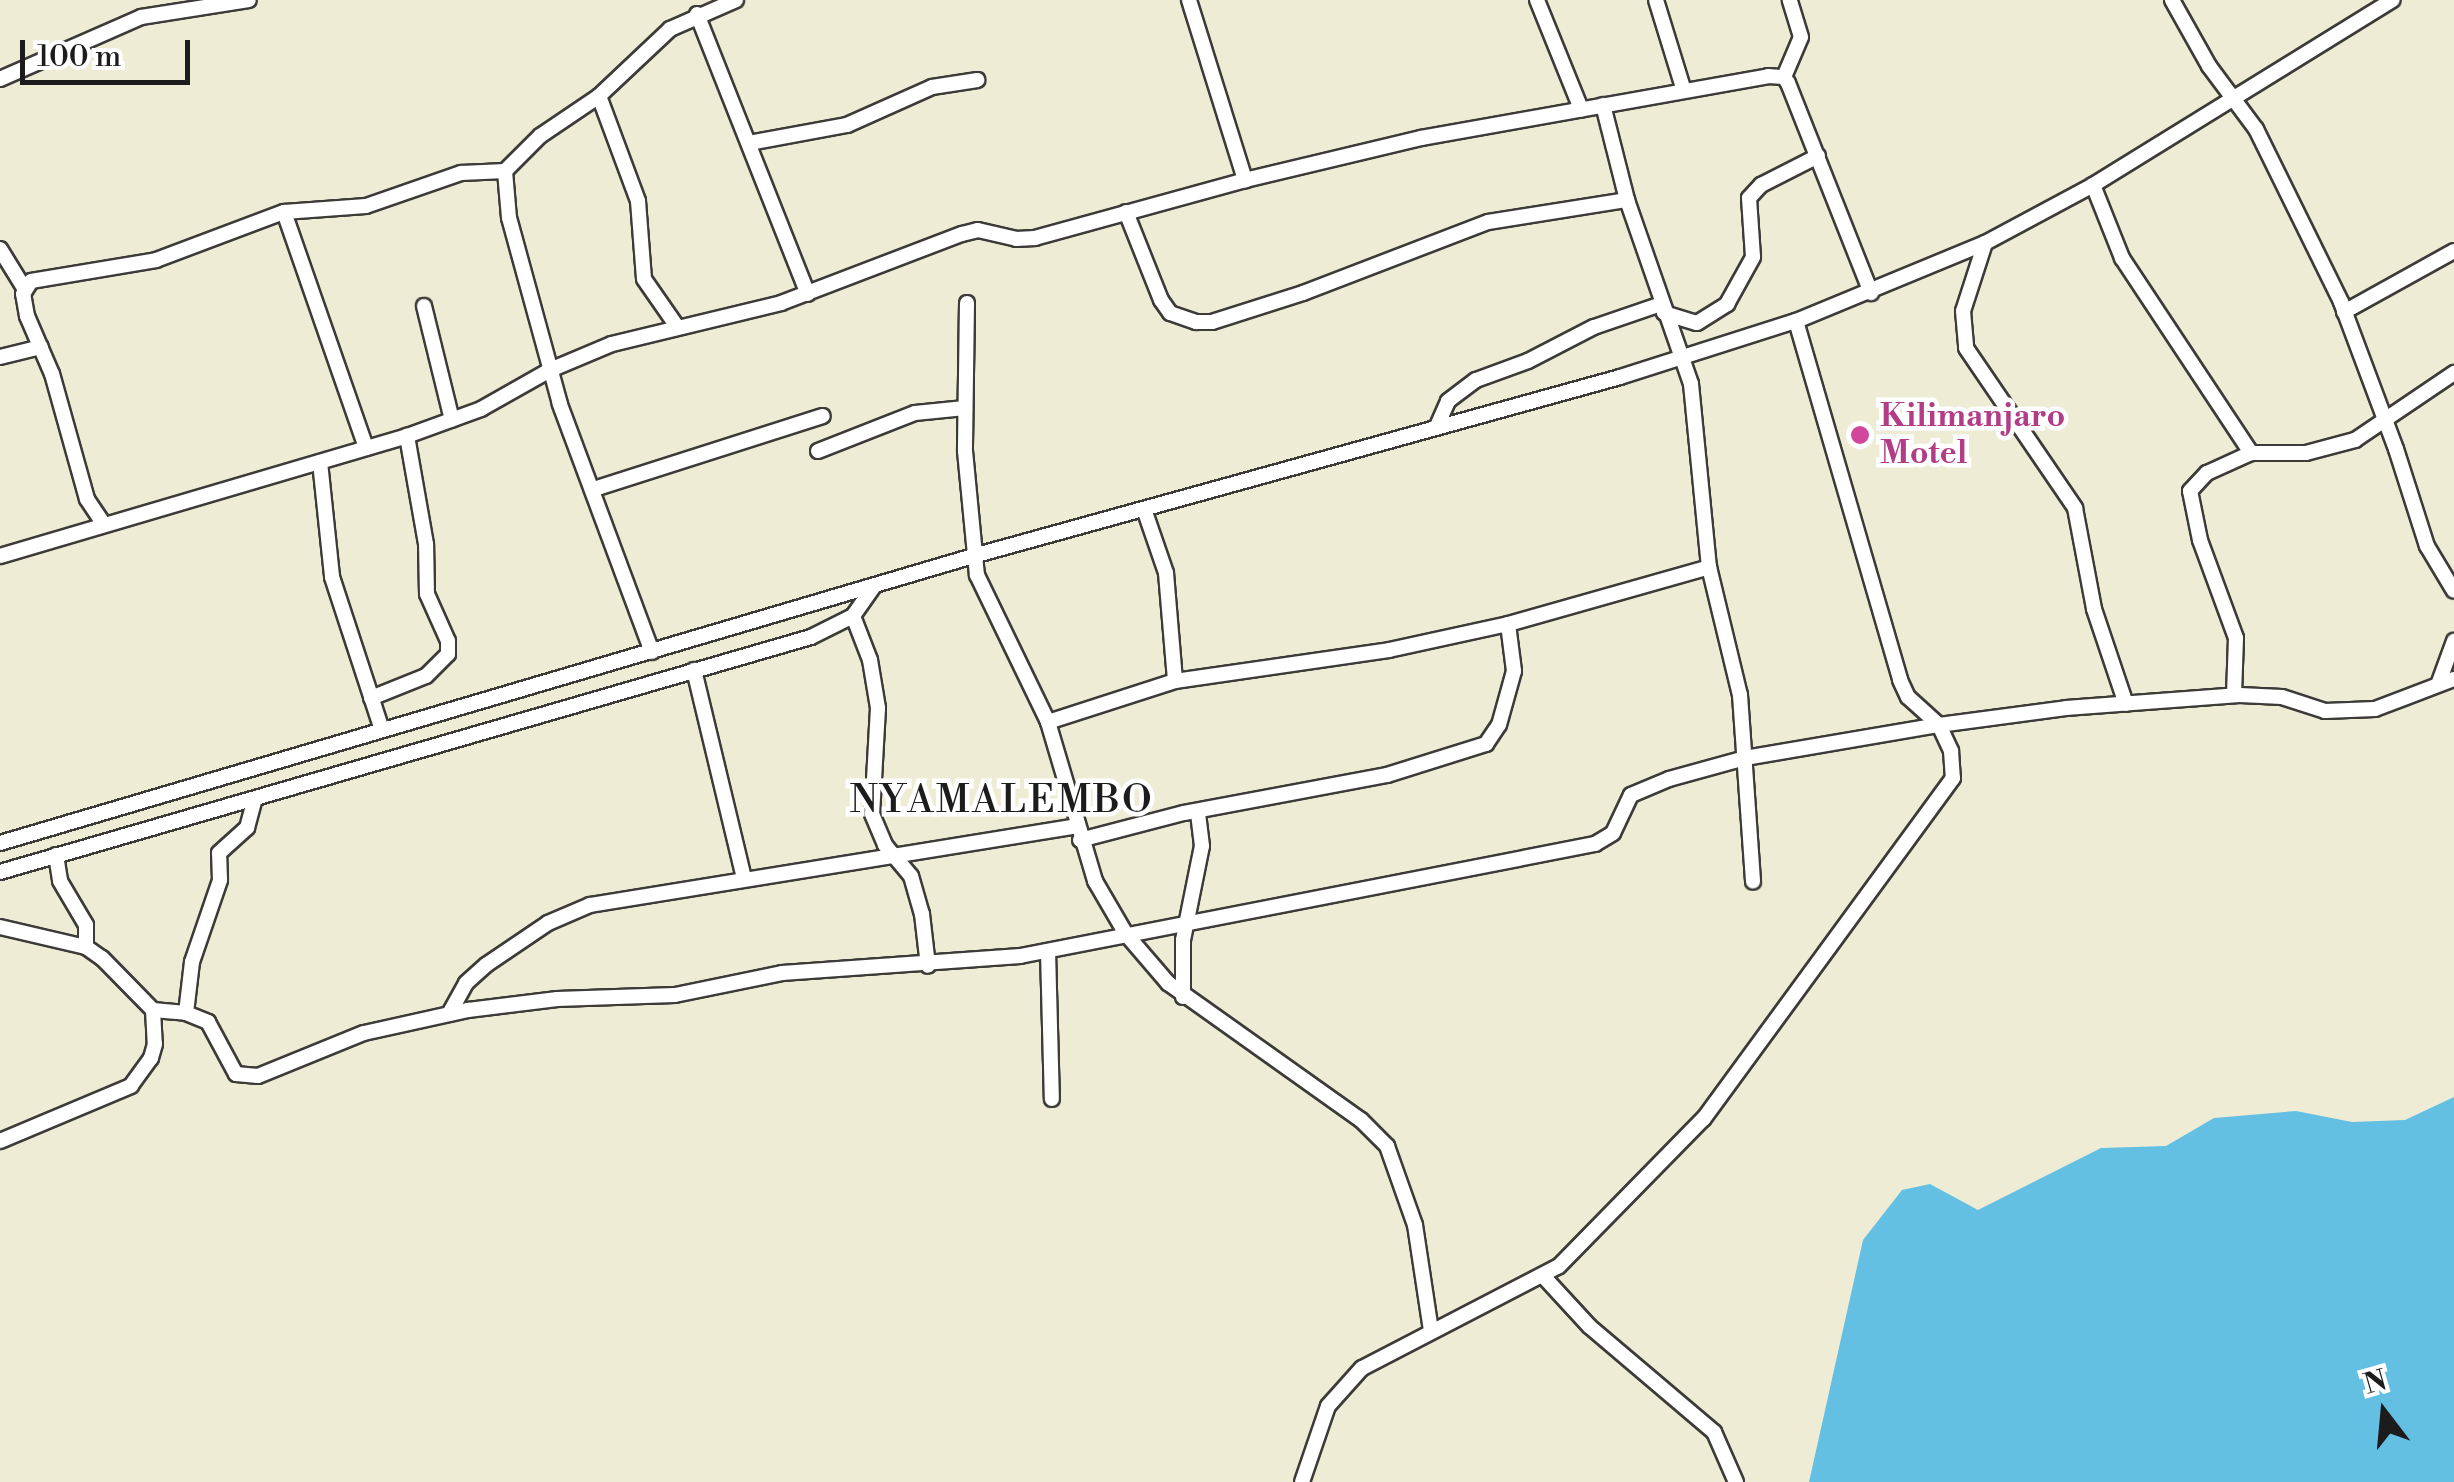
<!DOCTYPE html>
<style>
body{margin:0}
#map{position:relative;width:2454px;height:1482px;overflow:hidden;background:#efecd6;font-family:"Libre Bodoni",serif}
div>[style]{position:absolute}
.water>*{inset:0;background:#64c0e2}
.roads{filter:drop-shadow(2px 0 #3c3b38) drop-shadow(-2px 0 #3c3b38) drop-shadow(0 2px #3c3b38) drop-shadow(0 -2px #3c3b38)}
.minor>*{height:14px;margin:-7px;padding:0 7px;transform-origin:7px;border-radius:7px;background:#fff}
.dots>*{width:28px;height:28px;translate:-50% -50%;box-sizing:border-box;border:5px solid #fff;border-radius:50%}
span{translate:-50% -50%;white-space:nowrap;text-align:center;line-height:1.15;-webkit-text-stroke:9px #fff;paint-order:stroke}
.hotel-label{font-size:32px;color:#b23c85;font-weight:700}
.left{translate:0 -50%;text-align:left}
.quarter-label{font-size:38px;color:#1c1c1c;letter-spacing:2.5px}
.north{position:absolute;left:2334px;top:1362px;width:100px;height:100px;-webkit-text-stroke:8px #fff;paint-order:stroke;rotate:344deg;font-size:28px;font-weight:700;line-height:40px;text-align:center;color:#1c1c1c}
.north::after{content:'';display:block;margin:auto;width:35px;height:45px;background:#1c1c1c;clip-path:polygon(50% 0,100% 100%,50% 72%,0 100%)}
.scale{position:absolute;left:20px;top:40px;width:170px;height:45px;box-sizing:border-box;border:5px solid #1c1c1c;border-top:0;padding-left:12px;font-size:30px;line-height:35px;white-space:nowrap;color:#1c1c1c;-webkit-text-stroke:8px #fff;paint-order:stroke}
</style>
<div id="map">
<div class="water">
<div style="clip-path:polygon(2454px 1097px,2454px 1482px,1809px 1482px,1863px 1240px,1902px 1190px,1930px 1184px,1978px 1210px,2101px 1148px,2166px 1146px,2214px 1118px,2296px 1111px,2352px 1122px,2405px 1120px)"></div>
</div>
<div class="roads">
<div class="minor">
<div style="left:1189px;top:0;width:189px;rotate:72.7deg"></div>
<div style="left:1537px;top:0;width:118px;rotate:68deg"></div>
<div style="left:1656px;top:0;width:95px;rotate:72.9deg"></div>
<div style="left:2172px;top:0;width:76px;rotate:60.7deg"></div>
<div style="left:2209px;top:66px;width:79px;rotate:53.3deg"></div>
<div style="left:2256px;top:129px;width:193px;rotate:63.8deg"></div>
<div style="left:2341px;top:302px;width:157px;rotate:69.5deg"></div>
<div style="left:2396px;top:449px;width:102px;rotate:72.3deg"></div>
<div style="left:2427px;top:546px;width:52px;rotate:59deg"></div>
<div style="left:697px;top:14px;width:301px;rotate:68.4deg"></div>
<div style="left:1784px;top:77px;width:43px;rotate:-67deg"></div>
<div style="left:1801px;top:37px;width:39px;rotate:-107deg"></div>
<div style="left:0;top:79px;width:154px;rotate:-23.7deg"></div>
<div style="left:141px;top:17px;width:109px;rotate:-8.9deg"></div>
<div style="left:599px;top:96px;width:112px;rotate:69.6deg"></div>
<div style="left:638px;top:201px;width:78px;rotate:85.6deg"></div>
<div style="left:644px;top:279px;width:56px;rotate:55.2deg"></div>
<div style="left:1603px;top:105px;width:98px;rotate:75.8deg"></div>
<div style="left:1627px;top:200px;width:195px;rotate:70.8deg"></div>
<div style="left:1691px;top:384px;width:184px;rotate:84.4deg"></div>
<div style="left:1709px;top:567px;width:132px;rotate:76.4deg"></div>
<div style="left:1740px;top:695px;width:187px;rotate:86deg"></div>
<div style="left:749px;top:143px;width:100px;rotate:-10.4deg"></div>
<div style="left:847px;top:125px;width:93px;rotate:-24.1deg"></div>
<div style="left:932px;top:87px;width:46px;rotate:-8.8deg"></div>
<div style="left:2093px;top:185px;width:79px;rotate:68.3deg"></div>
<div style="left:2122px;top:258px;width:234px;rotate:56.5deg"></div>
<div style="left:2251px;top:453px;width:55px"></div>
<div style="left:2306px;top:453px;width:51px;rotate:-14.9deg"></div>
<div style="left:2355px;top:440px;width:120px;rotate:-34.1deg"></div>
<div style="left:284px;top:212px;width:250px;rotate:70.8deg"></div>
<div style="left:1126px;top:212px;width:95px;rotate:68.3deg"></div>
<div style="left:1161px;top:300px;width:16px;rotate:55deg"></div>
<div style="left:1170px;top:313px;width:28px;rotate:19deg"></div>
<div style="left:1196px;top:322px;width:16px"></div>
<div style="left:1212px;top:322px;width:96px;rotate:-17.7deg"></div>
<div style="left:1303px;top:293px;width:198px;rotate:-21deg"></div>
<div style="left:1488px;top:222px;width:141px;rotate:-9deg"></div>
<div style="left:1985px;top:243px;width:71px;rotate:107.9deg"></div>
<div style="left:1963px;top:311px;width:37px;rotate:85deg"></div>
<div style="left:1966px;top:348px;width:194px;rotate:55.7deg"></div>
<div style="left:2075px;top:508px;width:103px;rotate:79.3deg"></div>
<div style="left:2094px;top:609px;width:100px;rotate:71.4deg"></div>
<div style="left:0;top:249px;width:46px;rotate:58.4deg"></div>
<div style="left:967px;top:303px;width:148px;rotate:90.8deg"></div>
<div style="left:965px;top:451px;width:125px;rotate:84.5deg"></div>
<div style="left:977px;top:575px;width:163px;rotate:64.2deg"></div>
<div style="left:1048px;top:722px;width:166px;rotate:73.5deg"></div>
<div style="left:1095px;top:881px;width:61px;rotate:59.7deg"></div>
<div style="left:1126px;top:934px;width:65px;rotate:49.4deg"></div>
<div style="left:1168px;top:983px;width:237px;rotate:35.4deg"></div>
<div style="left:1361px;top:1120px;width:37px;rotate:45deg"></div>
<div style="left:1387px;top:1146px;width:84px;rotate:70.5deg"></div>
<div style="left:1415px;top:1225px;width:107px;rotate:81.4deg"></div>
<div style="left:424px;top:306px;width:117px;rotate:76.2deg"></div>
<div style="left:2344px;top:312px;width:126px;rotate:-29deg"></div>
<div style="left:1664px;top:313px;width:34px;rotate:17deg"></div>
<div style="left:1697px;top:323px;width:36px;rotate:-32deg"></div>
<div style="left:1727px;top:304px;width:54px;rotate:-61deg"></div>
<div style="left:1753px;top:257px;width:59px;rotate:-93.9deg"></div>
<div style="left:1749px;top:198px;width:18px;rotate:-47deg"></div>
<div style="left:1761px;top:185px;width:64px;rotate:-27deg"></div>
<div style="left:1796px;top:321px;width:374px;rotate:73.8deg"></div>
<div style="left:1900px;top:680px;width:19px;rotate:65deg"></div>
<div style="left:1908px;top:697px;width:42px;rotate:42.1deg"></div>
<div style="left:1939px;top:725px;width:128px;rotate:-7.6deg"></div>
<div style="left:2066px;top:708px;width:174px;rotate:-4.3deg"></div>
<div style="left:2240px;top:695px;width:42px;rotate:2.7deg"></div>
<div style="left:2282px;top:697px;width:45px;rotate:18deg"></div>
<div style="left:2325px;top:711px;width:50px;rotate:-2.3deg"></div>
<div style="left:2375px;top:709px;width:85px;rotate:-20.8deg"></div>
<div style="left:0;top:357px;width:42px;rotate:-13.7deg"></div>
<div style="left:1437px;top:426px;width:27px;rotate:-66deg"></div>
<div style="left:1448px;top:401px;width:35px;rotate:-37deg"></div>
<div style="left:1476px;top:380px;width:55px;rotate:-20.1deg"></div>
<div style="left:1528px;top:361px;width:74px;rotate:-27.3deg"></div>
<div style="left:1594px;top:327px;width:71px;rotate:-18.9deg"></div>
<div style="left:818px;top:451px;width:104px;rotate:-21.4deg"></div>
<div style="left:915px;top:413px;width:50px;rotate:-5.7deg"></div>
<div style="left:320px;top:462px;width:116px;rotate:84deg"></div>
<div style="left:332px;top:577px;width:161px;rotate:71.9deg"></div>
<div style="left:594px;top:489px;width:240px;rotate:-17.7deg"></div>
<div style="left:1144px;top:509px;width:68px;rotate:71deg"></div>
<div style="left:1166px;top:573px;width:108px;rotate:85.2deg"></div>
<div style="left:103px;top:523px;width:29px;rotate:-124deg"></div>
<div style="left:87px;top:499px;width:130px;rotate:-105.6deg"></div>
<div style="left:52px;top:374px;width:63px;rotate:-113.3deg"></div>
<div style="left:27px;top:316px;width:22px;rotate:-100deg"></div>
<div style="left:23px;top:294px;width:15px;rotate:-58deg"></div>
<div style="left:31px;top:281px;width:127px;rotate:-9.5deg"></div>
<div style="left:156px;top:260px;width:137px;rotate:-20.6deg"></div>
<div style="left:284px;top:212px;width:82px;rotate:-4.2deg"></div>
<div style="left:366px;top:206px;width:101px;rotate:-19.2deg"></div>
<div style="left:461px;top:173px;width:44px;rotate:-2.6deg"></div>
<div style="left:0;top:556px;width:424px;rotate:-16.4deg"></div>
<div style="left:407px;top:436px;width:79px;rotate:-20deg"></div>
<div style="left:481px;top:409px;width:79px;rotate:-29.5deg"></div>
<div style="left:550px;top:370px;width:67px;rotate:-22.8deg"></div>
<div style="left:612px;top:344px;width:174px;rotate:-13.6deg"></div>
<div style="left:781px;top:303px;width:194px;rotate:-20.9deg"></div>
<div style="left:962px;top:234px;width:16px;rotate:-14deg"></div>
<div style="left:978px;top:230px;width:39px;rotate:13deg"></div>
<div style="left:1016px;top:239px;width:19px;rotate:-3deg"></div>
<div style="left:1035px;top:238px;width:218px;rotate:-15.4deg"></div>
<div style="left:1245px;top:180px;width:181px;rotate:-13.4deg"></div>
<div style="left:1421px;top:138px;width:352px;rotate:-10.1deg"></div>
<div style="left:1768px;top:76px;width:16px;rotate:4deg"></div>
<div style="left:1784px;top:77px;width:7px;rotate:56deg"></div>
<div style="left:1788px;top:83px;width:226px;rotate:68.4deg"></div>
<div style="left:853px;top:616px;width:47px;rotate:68.9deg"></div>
<div style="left:870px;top:660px;width:49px;rotate:80.5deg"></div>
<div style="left:878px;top:708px;width:106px;rotate:93.2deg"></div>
<div style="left:872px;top:814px;width:34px;rotate:67deg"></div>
<div style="left:885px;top:845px;width:40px;rotate:50deg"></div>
<div style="left:911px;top:876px;width:40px;rotate:74deg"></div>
<div style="left:922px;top:914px;width:52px;rotate:83.4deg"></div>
<div style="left:652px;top:652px;width:265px;rotate:-110.4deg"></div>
<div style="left:560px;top:404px;width:193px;rotate:-105.3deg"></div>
<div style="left:509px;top:218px;width:47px;rotate:-94.9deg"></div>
<div style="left:505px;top:171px;width:49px;rotate:-45deg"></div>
<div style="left:540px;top:136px;width:71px;rotate:-34.1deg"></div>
<div style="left:599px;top:96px;width:98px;rotate:-43.3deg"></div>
<div style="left:670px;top:29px;width:72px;rotate:-23.7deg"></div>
<div style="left:694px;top:670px;width:214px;rotate:76.5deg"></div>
<div style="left:2439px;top:682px;width:44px;rotate:-69.9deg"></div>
<div style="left:2234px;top:695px;width:57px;rotate:-88deg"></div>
<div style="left:2236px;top:638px;width:104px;rotate:-110.2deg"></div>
<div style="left:2200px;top:540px;width:50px;rotate:-101.5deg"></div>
<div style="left:2190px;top:491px;width:25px;rotate:-47deg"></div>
<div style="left:2207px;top:473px;width:48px;rotate:-24.4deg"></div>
<div style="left:371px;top:698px;width:59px;rotate:-21.8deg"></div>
<div style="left:426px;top:676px;width:31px;rotate:-45deg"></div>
<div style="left:448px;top:654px;width:13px;rotate:-90deg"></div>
<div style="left:448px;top:641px;width:51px;rotate:-114.1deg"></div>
<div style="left:427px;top:594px;width:50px;rotate:-91.1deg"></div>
<div style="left:426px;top:544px;width:110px;rotate:-100deg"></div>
<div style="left:1048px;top:722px;width:133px;rotate:-17.9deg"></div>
<div style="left:1175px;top:681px;width:216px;rotate:-8.2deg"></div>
<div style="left:1389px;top:650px;width:122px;rotate:-12.3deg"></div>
<div style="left:1508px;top:624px;width:209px;rotate:-15.8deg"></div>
<div style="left:1080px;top:840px;width:107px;rotate:-14.6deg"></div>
<div style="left:1184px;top:813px;width:207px;rotate:-10.6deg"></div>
<div style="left:1387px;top:775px;width:104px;rotate:-17.4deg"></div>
<div style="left:1486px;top:744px;width:23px;rotate:-56deg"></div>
<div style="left:1499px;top:725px;width:56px;rotate:-74.5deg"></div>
<div style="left:1514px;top:671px;width:47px;rotate:-97.3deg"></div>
<div style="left:0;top:843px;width:1014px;rotate:-16.43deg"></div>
<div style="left:973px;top:556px;width:671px;rotate:-15.46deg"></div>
<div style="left:1620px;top:377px;width:185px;rotate:-17.7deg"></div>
<div style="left:1796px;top:321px;width:204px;rotate:-22.4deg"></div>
<div style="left:1985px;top:243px;width:123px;rotate:-28.2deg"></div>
<div style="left:2093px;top:185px;width:352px;rotate:-31.7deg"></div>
<div style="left:56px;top:855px;width:26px;rotate:81deg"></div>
<div style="left:60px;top:881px;width:51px;rotate:59.4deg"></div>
<div style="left:86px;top:925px;width:22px;rotate:90deg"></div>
<div style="left:0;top:872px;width:844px;rotate:-16.16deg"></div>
<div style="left:811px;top:637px;width:47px;rotate:-26.6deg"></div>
<div style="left:853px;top:616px;width:37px;rotate:-55deg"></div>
<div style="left:0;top:927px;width:88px;rotate:13.1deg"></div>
<div style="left:86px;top:947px;width:19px;rotate:35deg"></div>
<div style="left:102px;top:958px;width:73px;rotate:45.6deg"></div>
<div style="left:153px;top:1010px;width:34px;rotate:87deg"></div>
<div style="left:155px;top:1044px;width:15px;rotate:106deg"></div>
<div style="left:151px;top:1058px;width:34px;rotate:126deg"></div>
<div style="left:131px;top:1086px;width:142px;rotate:157.2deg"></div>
<div style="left:1048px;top:951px;width:148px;rotate:88.5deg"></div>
<div style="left:1183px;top:997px;width:57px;rotate:-90deg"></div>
<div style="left:1183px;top:940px;width:96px;rotate:-78.6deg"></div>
<div style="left:1202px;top:846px;width:35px;rotate:-97deg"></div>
<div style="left:153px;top:1010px;width:33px;rotate:5deg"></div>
<div style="left:186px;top:1013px;width:24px;rotate:22deg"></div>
<div style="left:208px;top:1022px;width:59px;rotate:61.7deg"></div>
<div style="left:236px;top:1074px;width:22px;rotate:5deg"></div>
<div style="left:258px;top:1076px;width:114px;rotate:-22.1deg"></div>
<div style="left:364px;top:1033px;width:107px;rotate:-12.5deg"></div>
<div style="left:468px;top:1010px;width:90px;rotate:-7deg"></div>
<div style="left:557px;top:999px;width:118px;rotate:-1.9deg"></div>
<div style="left:675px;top:995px;width:109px;rotate:-11.6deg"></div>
<div style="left:782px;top:973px;width:239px;rotate:-4.1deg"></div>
<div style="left:1020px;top:956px;width:586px;rotate:-11.02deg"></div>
<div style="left:1595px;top:844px;width:21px;rotate:-31deg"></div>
<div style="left:1613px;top:833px;width:42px;rotate:-64.7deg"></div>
<div style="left:1631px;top:795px;width:41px;rotate:-22.8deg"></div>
<div style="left:1669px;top:779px;width:79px;rotate:-15.4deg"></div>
<div style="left:1745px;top:758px;width:197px;rotate:-9.7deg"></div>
<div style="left:1939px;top:725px;width:29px;rotate:65deg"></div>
<div style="left:1951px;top:751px;width:27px;rotate:86deg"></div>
<div style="left:1953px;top:778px;width:423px;rotate:126.2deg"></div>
<div style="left:1703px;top:1119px;width:206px;rotate:134.4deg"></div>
<div style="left:1559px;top:1266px;width:222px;rotate:152.6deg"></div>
<div style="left:1362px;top:1368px;width:51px;rotate:131.8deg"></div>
<div style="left:1328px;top:1406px;width:80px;rotate:108.9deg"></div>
<div style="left:186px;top:1013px;width:51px;rotate:-83.3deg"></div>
<div style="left:192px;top:962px;width:87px;rotate:-71.1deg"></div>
<div style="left:220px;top:880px;width:27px;rotate:-92deg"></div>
<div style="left:219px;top:853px;width:38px;rotate:-42deg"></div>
<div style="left:247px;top:828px;width:30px;rotate:-75deg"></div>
<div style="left:449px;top:1014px;width:35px;rotate:-61deg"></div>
<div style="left:466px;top:983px;width:27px;rotate:-42deg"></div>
<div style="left:486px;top:965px;width:75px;rotate:-34.1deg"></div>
<div style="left:548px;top:923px;width:46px;rotate:-23.2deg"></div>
<div style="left:590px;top:905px;width:492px;rotate:-9.2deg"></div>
<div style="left:1544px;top:1277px;width:67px;rotate:47.4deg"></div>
<div style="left:1589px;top:1326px;width:164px;rotate:40.3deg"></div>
<div style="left:1714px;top:1432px;width:55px;rotate:66.3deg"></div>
</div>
</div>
<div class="dots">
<div style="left:1860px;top:435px;background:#d1479c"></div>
</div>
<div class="hotel-label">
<span class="left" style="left:1880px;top:435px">Kilimanjaro<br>Motel</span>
</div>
<div class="quarter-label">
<span style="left:1002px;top:801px">NYAMALEMBO</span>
</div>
<div class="north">N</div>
<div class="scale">100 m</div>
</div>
